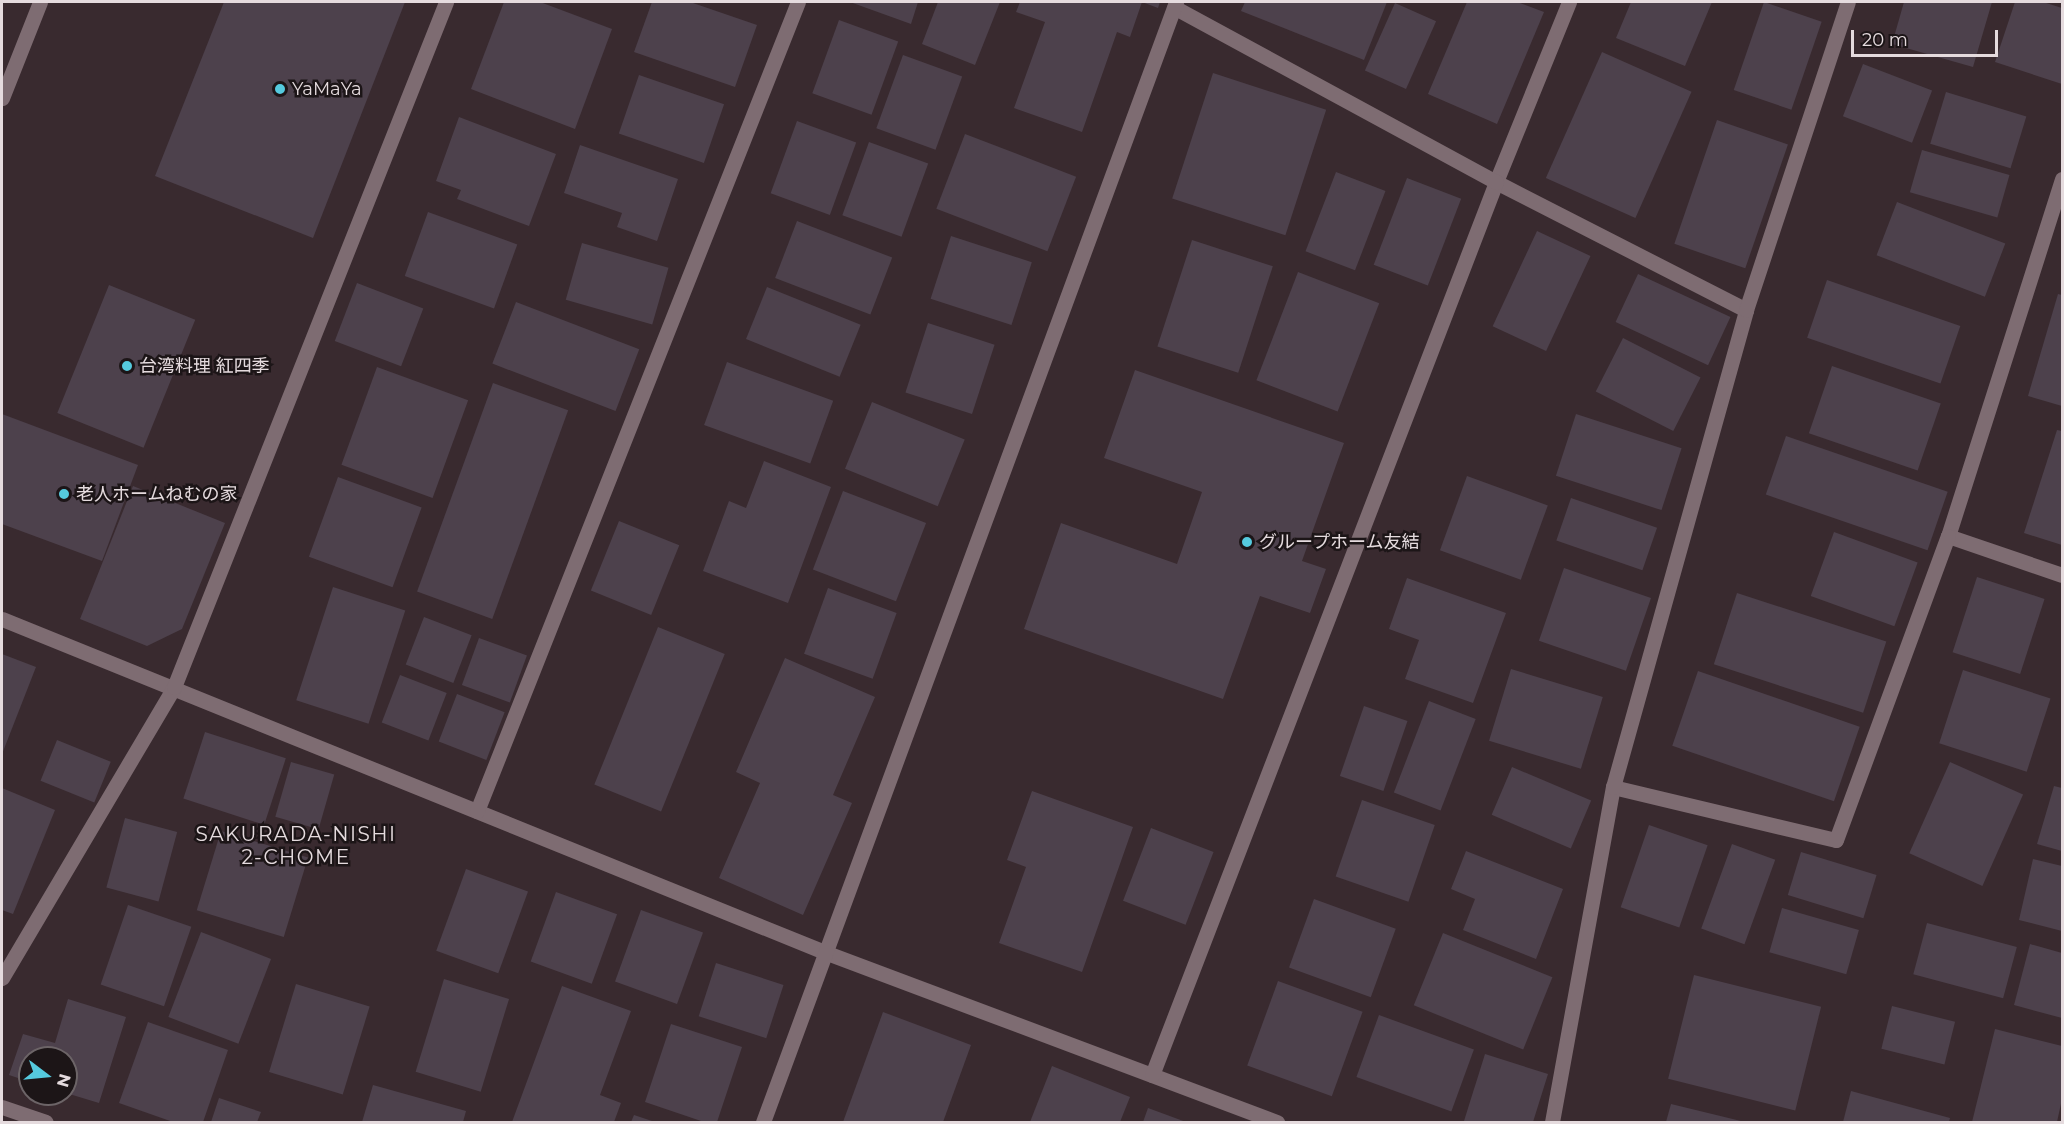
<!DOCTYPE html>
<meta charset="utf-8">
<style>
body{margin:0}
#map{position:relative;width:2064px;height:1124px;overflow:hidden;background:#392a2f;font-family:Montserrat,"Noto Sans JP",sans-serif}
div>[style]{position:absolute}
.building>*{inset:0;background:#4d414c;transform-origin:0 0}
.minor>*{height:15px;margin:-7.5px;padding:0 7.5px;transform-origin:7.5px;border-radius:7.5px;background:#7e6c72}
.dots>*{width:16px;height:16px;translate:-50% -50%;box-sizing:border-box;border:3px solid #1c1517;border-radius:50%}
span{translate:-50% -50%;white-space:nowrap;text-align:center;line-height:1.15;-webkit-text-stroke:5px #1c1517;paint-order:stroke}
.poi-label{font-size:18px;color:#e5dbde}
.left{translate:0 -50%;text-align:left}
.neighbourhood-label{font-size:20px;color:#e5dbde;letter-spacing:1.5px}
.frame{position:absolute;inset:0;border:3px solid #e5dbde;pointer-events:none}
.north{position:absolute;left:18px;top:1046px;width:60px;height:60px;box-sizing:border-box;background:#1c1517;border:2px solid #6c6467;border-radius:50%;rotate:106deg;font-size:16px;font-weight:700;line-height:24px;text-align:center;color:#e5dbde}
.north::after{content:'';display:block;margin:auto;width:21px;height:27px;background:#55cade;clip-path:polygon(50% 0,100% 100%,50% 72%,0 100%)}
.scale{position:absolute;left:1851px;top:30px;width:147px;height:27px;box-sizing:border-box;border:3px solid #e5dbde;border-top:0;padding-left:8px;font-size:18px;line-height:21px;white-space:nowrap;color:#e5dbde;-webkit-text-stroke:4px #1c1517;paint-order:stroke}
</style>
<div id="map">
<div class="building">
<div style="clip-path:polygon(224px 2px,405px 2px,313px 238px,155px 176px)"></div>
<div style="clip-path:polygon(504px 2px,540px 2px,612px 29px,575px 129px,471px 89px)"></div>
<div style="clip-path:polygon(652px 2px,690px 2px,757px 25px,735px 87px,634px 52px)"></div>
<div style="clip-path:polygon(850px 2px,918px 2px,911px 24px)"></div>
<div style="clip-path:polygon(938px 2px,1000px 2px,975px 65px,922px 44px)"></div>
<div style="clip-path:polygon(1020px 2px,1160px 2px,1158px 8px,1142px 2px,1130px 37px,1117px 32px,1082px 132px,1014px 108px,1045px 22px,1016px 12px)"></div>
<div style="clip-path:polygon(1245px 2px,1387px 2px,1364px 60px,1241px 11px)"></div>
<div style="clip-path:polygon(1467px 2px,1517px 2px,1544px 12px,1497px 124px,1428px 94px)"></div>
<div style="clip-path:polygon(1631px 2px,1712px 2px,1685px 66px,1616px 38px)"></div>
<div style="left:1764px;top:2px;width:61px;height:93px;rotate:19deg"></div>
<div style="clip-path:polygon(1904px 2px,1992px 2px,1973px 67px,1892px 44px)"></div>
<div style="clip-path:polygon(2015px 2px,2043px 2px,2062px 8px,2062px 84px,1995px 62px)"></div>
<div style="left:1395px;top:3px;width:45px;height:74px;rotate:24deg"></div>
<div style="left:839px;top:20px;width:63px;height:78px;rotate:20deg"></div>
<div style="left:1602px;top:52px;width:98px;height:138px;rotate:24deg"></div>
<div style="left:903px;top:55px;width:63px;height:78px;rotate:20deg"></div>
<div style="left:1863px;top:64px;width:74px;height:56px;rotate:21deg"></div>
<div style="left:1213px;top:73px;width:119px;height:132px;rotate:18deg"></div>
<div style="left:639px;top:75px;width:90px;height:62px;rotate:19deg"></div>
<div style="left:1946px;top:92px;width:84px;height:54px;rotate:17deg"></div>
<div style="clip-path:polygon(459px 117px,556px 154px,529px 226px,457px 199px,461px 190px,436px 181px)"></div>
<div style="left:1717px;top:120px;width:75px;height:131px;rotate:19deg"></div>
<div style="left:797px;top:121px;width:63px;height:77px;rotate:20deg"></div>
<div style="left:965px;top:134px;width:119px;height:80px;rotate:21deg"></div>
<div style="left:869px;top:142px;width:63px;height:78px;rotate:20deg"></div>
<div style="clip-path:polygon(580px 145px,678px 179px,657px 241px,617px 227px,622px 213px,564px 193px)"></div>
<div style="left:1922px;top:150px;width:91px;height:44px;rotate:16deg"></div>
<div style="left:1336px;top:172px;width:53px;height:85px;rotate:21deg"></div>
<div style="left:1407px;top:178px;width:58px;height:93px;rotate:21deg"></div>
<div style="left:1897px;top:202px;width:116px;height:57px;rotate:21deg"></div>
<div style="left:428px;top:212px;width:95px;height:68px;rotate:20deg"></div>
<div style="left:797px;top:221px;width:102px;height:61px;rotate:21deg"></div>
<div style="left:1537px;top:231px;width:59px;height:105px;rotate:25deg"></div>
<div style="left:951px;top:236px;width:85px;height:66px;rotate:18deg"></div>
<div style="left:1192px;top:240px;width:85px;height:112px;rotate:18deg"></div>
<div style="left:582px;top:243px;width:90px;height:59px;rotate:16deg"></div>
<div style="left:1298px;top:272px;width:87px;height:116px;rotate:21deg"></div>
<div style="left:1638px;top:274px;width:102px;height:53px;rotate:25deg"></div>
<div style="left:1827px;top:280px;width:141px;height:61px;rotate:19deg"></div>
<div style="left:357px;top:283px;width:71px;height:62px;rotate:21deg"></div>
<div style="left:109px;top:285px;width:93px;height:138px;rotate:22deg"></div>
<div style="left:767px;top:287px;width:101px;height:56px;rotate:22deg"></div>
<div style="clip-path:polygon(2058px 294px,2062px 295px,2062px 406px,2028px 396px)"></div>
<div style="left:516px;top:302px;width:132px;height:66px;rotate:21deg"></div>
<div style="left:928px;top:323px;width:70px;height:73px;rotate:18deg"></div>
<div style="left:1623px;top:338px;width:87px;height:60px;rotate:27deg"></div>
<div style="left:727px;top:362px;width:113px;height:67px;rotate:20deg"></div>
<div style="left:1832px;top:366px;width:115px;height:71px;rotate:19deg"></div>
<div style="left:377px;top:367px;width:97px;height:104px;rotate:20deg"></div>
<div style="clip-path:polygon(1135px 370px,1344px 443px,1302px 561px,1326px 569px,1310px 613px,1260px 596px,1223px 699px,1024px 629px,1061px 523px,1177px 564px,1202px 492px,1104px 458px)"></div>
<div style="left:493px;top:383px;width:80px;height:222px;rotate:20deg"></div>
<div style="left:872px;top:402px;width:100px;height:72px;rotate:22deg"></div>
<div style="clip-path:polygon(2px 414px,138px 465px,102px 561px,2px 524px)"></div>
<div style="left:1576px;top:414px;width:111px;height:65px;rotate:18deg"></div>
<div style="clip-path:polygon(2057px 430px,2062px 431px,2062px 545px,2024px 533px)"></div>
<div style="left:1786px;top:436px;width:171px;height:62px;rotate:19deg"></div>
<div style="clip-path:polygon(764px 461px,831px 487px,788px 603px,703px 571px,729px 501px,746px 508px)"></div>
<div style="left:1467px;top:476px;width:86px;height:79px;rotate:20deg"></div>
<div style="left:338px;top:477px;width:89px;height:85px;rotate:20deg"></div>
<div style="clip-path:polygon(133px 486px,225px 523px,182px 629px,147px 646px,80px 619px)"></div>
<div style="left:843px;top:491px;width:89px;height:84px;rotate:21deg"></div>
<div style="left:1571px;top:498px;width:91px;height:45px;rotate:19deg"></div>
<div style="left:619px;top:521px;width:65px;height:75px;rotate:22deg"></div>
<div style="left:1834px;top:532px;width:89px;height:68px;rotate:20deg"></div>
<div style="left:1564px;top:568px;width:92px;height:77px;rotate:19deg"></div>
<div style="left:1977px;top:577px;width:71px;height:79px;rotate:18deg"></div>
<div style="clip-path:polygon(1407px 578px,1506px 613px,1473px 703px,1405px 679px,1419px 640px,1389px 629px)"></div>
<div style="left:333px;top:587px;width:76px;height:119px;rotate:18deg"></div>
<div style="left:828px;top:588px;width:73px;height:70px;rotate:20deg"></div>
<div style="left:1737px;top:593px;width:157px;height:75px;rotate:18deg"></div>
<div style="left:424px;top:617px;width:51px;height:51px;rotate:21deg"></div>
<div style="left:658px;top:627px;width:72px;height:170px;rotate:22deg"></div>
<div style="left:479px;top:638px;width:51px;height:50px;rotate:20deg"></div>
<div style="clip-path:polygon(2px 654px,36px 667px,2px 754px)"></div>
<div style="clip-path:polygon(785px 658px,875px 697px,833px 795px,852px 803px,803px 915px,719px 878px,760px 783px,736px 772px)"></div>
<div style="left:1511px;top:669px;width:96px;height:75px;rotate:17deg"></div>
<div style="left:1963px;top:670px;width:92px;height:77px;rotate:18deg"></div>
<div style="left:1698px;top:671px;width:171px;height:79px;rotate:19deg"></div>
<div style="left:400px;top:675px;width:50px;height:51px;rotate:21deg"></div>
<div style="left:457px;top:694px;width:51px;height:51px;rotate:21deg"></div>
<div style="left:1429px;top:701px;width:50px;height:98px;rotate:21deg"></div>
<div style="left:1364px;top:706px;width:46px;height:74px;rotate:19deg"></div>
<div style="left:205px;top:732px;width:85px;height:70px;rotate:18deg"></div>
<div style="left:57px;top:740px;width:58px;height:44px;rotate:22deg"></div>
<div style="left:291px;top:762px;width:45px;height:57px;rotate:16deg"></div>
<div style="left:1950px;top:762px;width:80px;height:100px;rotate:24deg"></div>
<div style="left:1512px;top:767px;width:86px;height:52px;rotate:23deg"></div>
<div style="clip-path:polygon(2054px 786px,2062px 788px,2062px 851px,2037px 844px)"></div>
<div style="clip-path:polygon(2px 788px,55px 810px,13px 914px,2px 910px)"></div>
<div style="clip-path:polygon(1032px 791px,1133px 827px,1082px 972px,999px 943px,1026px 867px,1007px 860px)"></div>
<div style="left:1362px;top:800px;width:77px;height:81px;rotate:19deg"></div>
<div style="left:125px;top:818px;width:54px;height:72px;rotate:15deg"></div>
<div style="left:1649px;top:825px;width:62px;height:87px;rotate:19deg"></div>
<div style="left:1151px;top:828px;width:67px;height:78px;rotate:21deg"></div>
<div style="left:221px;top:831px;width:91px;height:83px;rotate:17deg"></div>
<div style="left:1732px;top:844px;width:46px;height:90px;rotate:20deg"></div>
<div style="clip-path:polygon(1466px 851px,1563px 889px,1536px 959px,1463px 930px,1475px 899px,1451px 889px)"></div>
<div style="left:1801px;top:852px;width:79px;height:45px;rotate:17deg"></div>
<div style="clip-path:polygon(2033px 859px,2062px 866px,2062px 931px,2019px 920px)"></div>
<div style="left:466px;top:869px;width:66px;height:87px;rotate:20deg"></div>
<div style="left:556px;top:892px;width:65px;height:74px;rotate:20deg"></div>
<div style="left:1314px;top:899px;width:87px;height:73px;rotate:20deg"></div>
<div style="left:128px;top:905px;width:67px;height:84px;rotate:19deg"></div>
<div style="left:1782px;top:908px;width:80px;height:46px;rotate:16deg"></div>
<div style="left:641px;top:910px;width:66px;height:76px;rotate:20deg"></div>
<div style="left:1927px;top:923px;width:93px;height:53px;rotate:15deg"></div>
<div style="left:201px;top:932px;width:75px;height:91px;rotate:21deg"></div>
<div style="left:1443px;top:933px;width:118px;height:78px;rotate:22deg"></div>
<div style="clip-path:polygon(2030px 944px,2062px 953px,2062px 1018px,2014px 1005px)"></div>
<div style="left:716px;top:963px;width:71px;height:56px;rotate:18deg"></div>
<div style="left:1694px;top:975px;width:131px;height:107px;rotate:14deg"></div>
<div style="left:444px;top:979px;width:68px;height:97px;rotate:17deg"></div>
<div style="left:1278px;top:981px;width:90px;height:90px;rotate:20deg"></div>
<div style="left:296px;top:984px;width:77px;height:92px;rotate:17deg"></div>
<div style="clip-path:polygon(562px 986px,631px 1011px,600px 1095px,621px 1103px,614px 1122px,512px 1122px)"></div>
<div style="clip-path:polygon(68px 999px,126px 1017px,99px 1103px,66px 1093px,66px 1058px,30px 1058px,30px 1082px,9px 1075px,23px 1034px,55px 1043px)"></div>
<div style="left:1892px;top:1006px;width:65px;height:44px;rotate:14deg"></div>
<div style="clip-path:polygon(883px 1012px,971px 1045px,943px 1122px,843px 1122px)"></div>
<div style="left:1379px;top:1015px;width:101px;height:66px;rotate:20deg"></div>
<div style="clip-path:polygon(148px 1022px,228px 1050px,203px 1122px,173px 1122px,119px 1103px)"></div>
<div style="clip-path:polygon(671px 1024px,742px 1047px,717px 1122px,704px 1122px,645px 1102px)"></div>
<div style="clip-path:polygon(1995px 1029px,2062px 1046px,2062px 1099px,2057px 1122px,1972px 1122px)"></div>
<div style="clip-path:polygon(1485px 1054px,1548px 1074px,1533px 1122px,1464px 1121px)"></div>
<div style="clip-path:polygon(1052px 1066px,1130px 1097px,1120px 1122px,1030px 1122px)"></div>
<div style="clip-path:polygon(373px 1085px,466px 1111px,463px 1122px,362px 1122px)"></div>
<div style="clip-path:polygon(1851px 1091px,1950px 1118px,1949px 1122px,1843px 1122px)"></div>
<div style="clip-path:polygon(219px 1098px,261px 1112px,257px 1122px,211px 1122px)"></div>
<div style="clip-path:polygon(1671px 1104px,1745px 1122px,1666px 1122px)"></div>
<div style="clip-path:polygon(1148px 1108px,1186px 1122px,1143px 1122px)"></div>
<div style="clip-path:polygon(634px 1115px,655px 1122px,631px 1122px)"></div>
</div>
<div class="minor">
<div style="left:1569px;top:2px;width:194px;rotate:112.1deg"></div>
<div style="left:1496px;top:182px;width:281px;rotate:27.1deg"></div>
<div style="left:2px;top:98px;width:103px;rotate:-68.4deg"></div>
<div style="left:2062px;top:179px;width:375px;rotate:107.7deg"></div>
<div style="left:1948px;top:536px;width:120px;rotate:18.9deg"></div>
<div style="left:2px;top:619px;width:890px;rotate:22.04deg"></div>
<div style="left:827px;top:953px;width:481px;rotate:20.6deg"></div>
<div style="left:1613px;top:787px;width:229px;rotate:13.4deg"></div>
<div style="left:1836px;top:840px;width:324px;rotate:-69.8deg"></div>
<div style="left:477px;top:811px;width:870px;rotate:-68.36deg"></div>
<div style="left:2px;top:978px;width:338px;rotate:-59.4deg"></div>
<div style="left:174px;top:687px;width:737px;rotate:-68.34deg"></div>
<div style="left:1152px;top:1075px;width:957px;rotate:-68.93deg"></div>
<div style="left:1496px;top:182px;width:366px;rotate:-151.5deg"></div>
<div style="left:2px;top:1107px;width:46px;rotate:18.8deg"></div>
<div style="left:763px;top:1122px;width:1194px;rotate:-69.76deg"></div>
<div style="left:1552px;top:1122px;width:341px;rotate:-79.7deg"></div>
<div style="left:1613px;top:787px;width:495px;rotate:-74.4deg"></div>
<div style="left:1746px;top:310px;width:324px;rotate:-71.7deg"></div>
</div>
<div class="dots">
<div style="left:280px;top:89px;background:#55cade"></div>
<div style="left:127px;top:366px;background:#55cade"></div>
<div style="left:64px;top:494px;background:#55cade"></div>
<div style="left:1247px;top:542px;background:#55cade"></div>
</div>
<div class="poi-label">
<span class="left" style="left:292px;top:89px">YaMaYa</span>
<span class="left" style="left:139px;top:366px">台湾料理 紅四季</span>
<span class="left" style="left:76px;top:494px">老人ホームねむの家</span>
<span class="left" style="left:1259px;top:542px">グループホーム友結</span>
</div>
<div class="neighbourhood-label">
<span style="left:296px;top:846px">SAKURADA-NISHI<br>2-CHOME</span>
</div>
<div class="frame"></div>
<div class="north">N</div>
<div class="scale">20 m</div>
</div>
